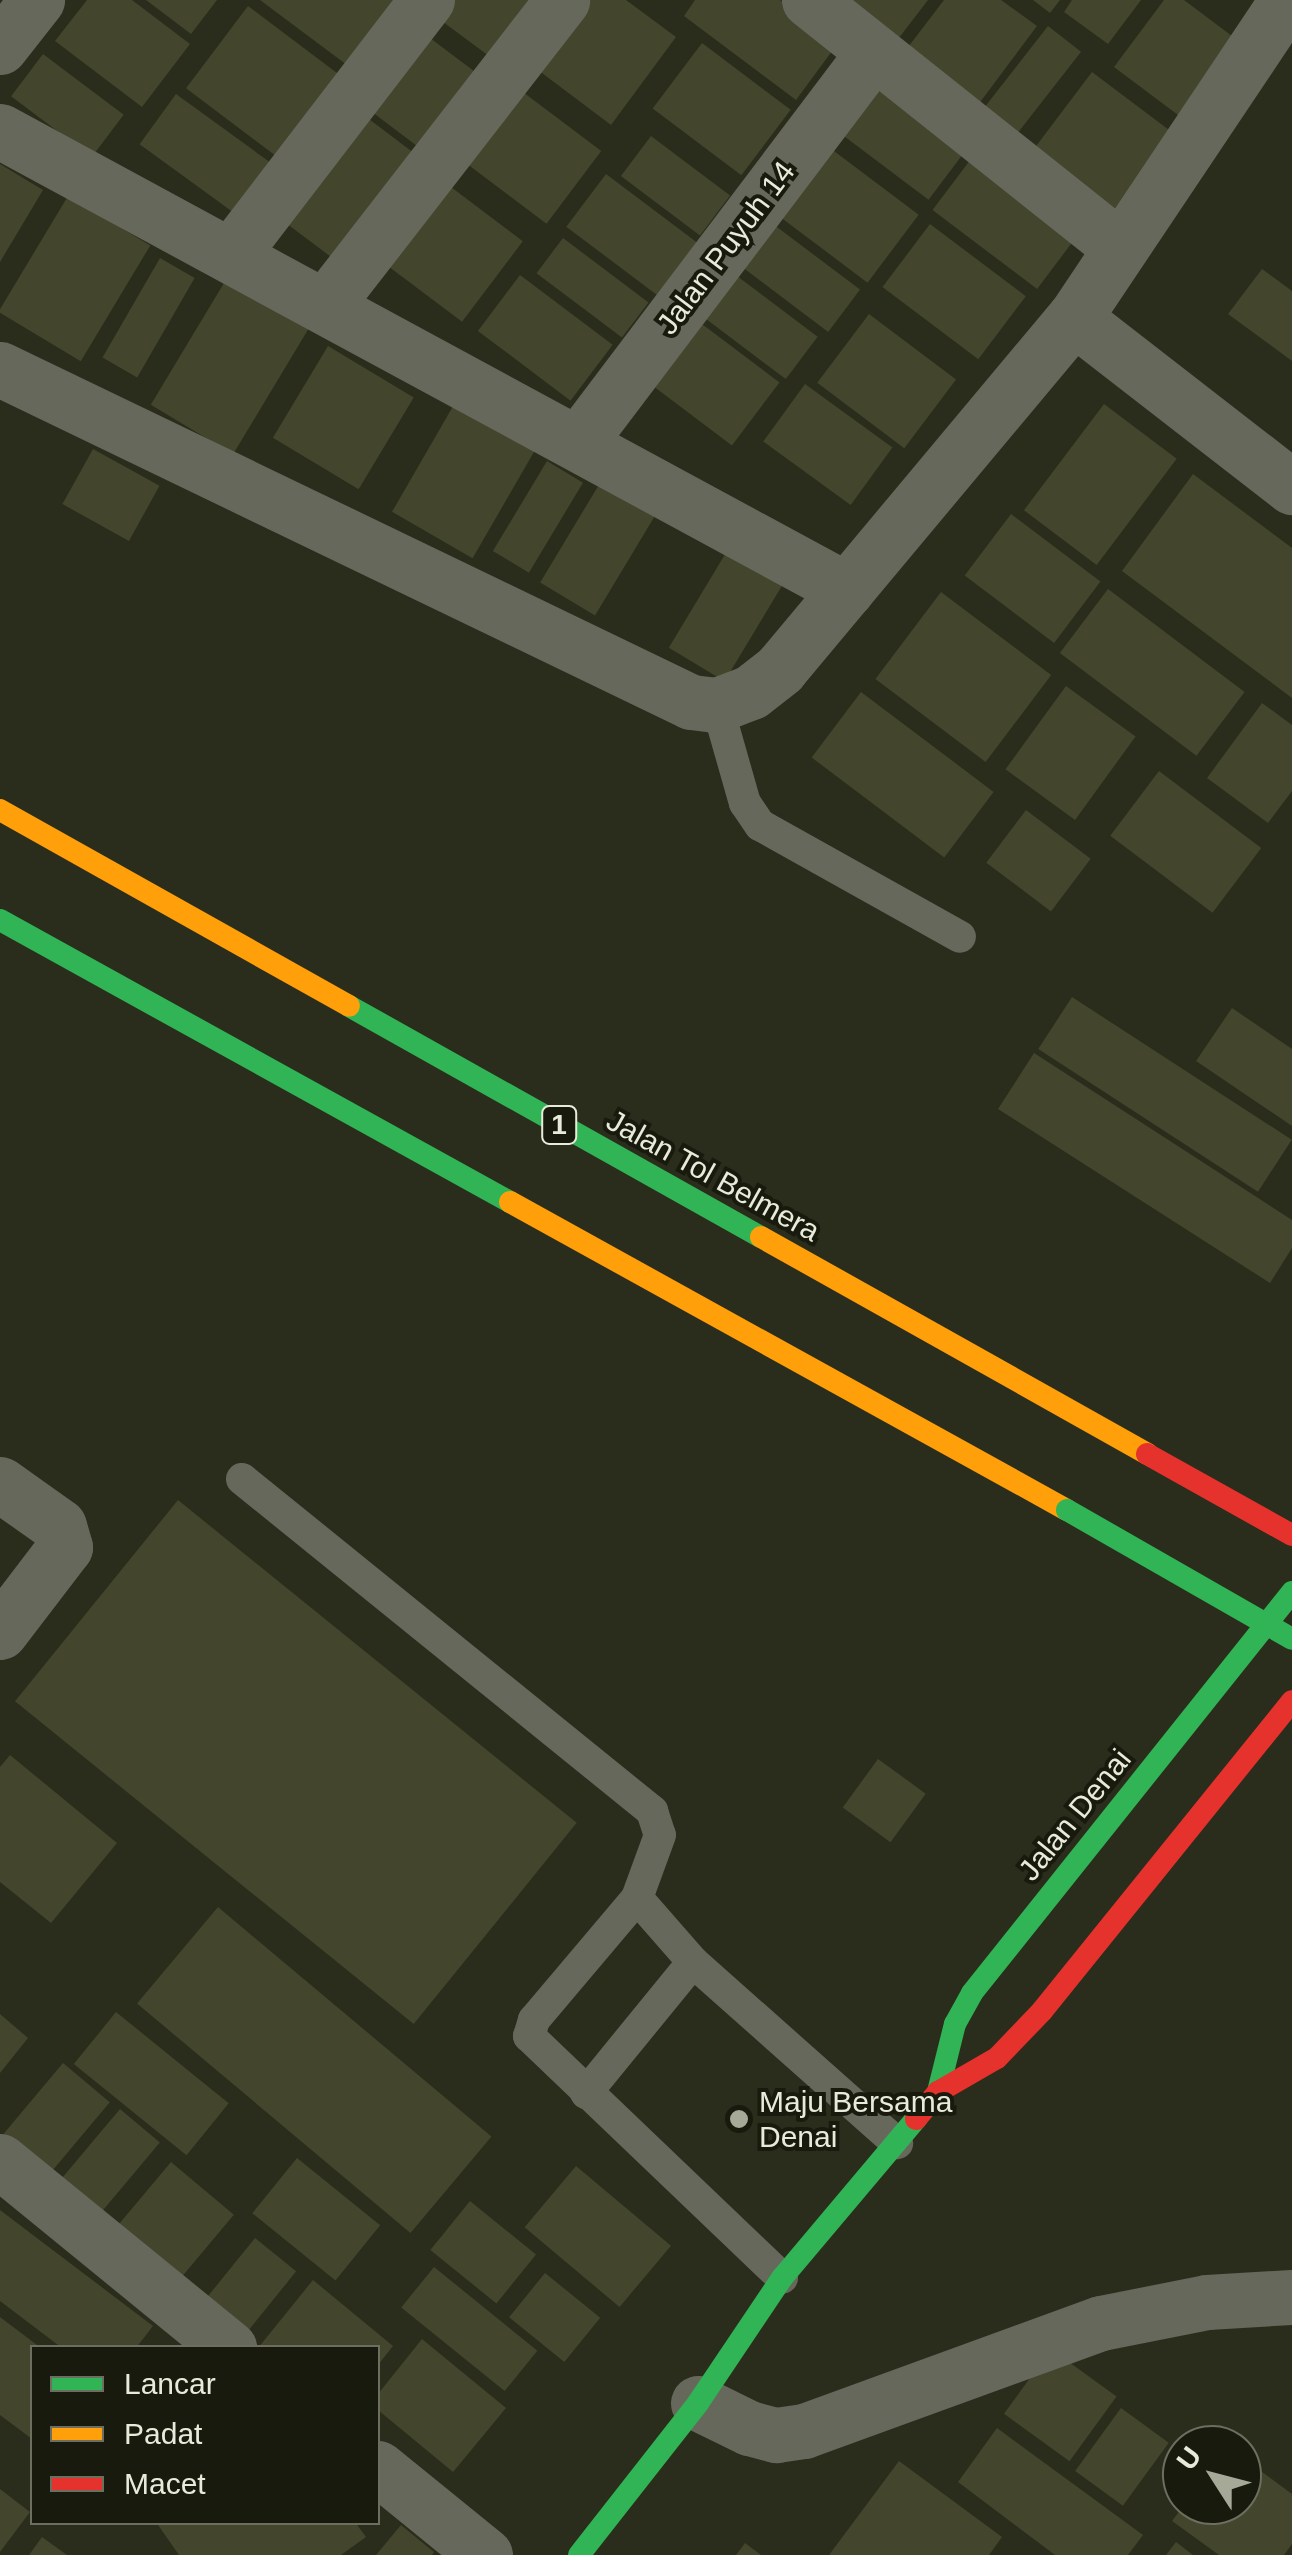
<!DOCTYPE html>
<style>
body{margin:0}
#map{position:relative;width:1292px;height:2555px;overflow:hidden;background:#2b2d1c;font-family:Helvetica,sans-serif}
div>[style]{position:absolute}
.building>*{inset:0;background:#43452c;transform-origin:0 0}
.lane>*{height:32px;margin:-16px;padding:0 16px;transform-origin:16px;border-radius:16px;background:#67685c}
.street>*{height:55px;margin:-27.5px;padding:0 27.5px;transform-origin:27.5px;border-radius:27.5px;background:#67685c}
.fast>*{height:22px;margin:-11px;padding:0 11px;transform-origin:11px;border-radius:11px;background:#30b455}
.slow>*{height:22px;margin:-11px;padding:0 11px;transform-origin:11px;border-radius:11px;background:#ff9f0a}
.jam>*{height:22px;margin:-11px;padding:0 11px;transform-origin:11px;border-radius:11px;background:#e5322d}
.fast-bridge>*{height:22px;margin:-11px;padding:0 11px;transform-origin:11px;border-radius:11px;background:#30b455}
.dots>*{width:28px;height:28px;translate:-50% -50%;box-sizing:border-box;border:5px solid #181a0d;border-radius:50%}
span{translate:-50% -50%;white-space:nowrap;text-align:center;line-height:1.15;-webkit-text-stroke:8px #181a0d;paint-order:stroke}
.shield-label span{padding:2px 8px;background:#181a0d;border:2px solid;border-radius:8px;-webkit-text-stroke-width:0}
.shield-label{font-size:28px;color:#e9ebda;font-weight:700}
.street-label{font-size:30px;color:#e9ebda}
.poi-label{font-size:30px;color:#e9ebda}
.left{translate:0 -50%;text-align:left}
.legend{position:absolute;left:30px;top:2345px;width:350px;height:180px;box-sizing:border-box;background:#181a0d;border:2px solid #6c6e5f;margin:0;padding:12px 18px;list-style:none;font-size:30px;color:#e9ebda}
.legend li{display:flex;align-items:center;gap:20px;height:50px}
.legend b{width:50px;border:2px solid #6c6e5f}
.north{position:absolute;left:1162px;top:2425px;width:100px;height:100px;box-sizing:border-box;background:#181a0d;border:2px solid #6c6e5f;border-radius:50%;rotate:306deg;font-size:28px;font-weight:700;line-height:40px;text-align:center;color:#e9ebda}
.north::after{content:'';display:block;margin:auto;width:35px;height:45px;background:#a6a898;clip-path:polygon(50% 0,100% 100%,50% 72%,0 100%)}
</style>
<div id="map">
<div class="building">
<div style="clip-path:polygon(87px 0,132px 0,190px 44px,142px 107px,55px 41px)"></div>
<div style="clip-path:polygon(146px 0,217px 0,191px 34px)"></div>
<div style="clip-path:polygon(260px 0,397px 0,355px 71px)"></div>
<div style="clip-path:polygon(447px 0,537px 0,493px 59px,435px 16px)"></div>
<div style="clip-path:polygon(584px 0,626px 0,676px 37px,611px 125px,534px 67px)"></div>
<div style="clip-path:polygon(695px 0,780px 0,838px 43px,796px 100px,684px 16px)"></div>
<div style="clip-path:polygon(830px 0,928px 0,892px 47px)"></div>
<div style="clip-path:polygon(944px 0,1001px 0,1037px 26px,972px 113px,899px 59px)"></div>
<div style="clip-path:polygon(1033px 0,1060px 0,1050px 13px)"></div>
<div style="clip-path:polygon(1072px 0,1141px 0,1108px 44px,1064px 12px)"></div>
<div style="clip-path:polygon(1164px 0,1184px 0,1252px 51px,1194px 127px,1114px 67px)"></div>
<div style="left:248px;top:6px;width:116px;height:103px;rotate:37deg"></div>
<div style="left:1048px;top:26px;width:42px;height:104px;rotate:38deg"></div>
<div style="left:426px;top:35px;width:60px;height:94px;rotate:37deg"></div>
<div style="left:702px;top:43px;width:111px;height:82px;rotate:37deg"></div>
<div style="left:43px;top:54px;width:101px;height:53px;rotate:37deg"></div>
<div style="left:1092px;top:72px;width:111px;height:95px;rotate:37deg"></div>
<div style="left:872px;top:82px;width:116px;height:60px;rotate:37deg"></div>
<div style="left:511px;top:83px;width:113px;height:91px;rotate:37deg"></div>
<div style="left:176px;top:94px;width:120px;height:62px;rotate:36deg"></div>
<div style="left:357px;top:110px;width:70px;height:133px;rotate:37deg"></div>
<div style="left:651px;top:136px;width:99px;height:50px;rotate:37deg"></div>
<div style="left:830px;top:148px;width:111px;height:85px;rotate:37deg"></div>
<div style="left:974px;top:155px;width:131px;height:69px;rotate:37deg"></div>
<div style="clip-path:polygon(0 164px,43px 190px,0 262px)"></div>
<div style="left:606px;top:174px;width:114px;height:66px;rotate:37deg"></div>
<div style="left:439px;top:178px;width:105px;height:101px;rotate:37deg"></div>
<div style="left:68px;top:196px;width:96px;height:135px;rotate:31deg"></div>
<div style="left:773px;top:224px;width:109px;height:53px;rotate:37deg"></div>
<div style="left:930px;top:224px;width:120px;height:79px;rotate:37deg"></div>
<div style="left:563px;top:238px;width:107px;height:44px;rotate:37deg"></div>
<div style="left:160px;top:258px;width:40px;height:115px;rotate:30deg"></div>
<div style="clip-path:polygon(1262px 269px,1292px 291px,1292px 361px,1228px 314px)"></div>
<div style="left:733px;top:273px;width:106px;height:53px;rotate:37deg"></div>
<div style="left:520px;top:275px;width:116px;height:70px;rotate:37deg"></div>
<div style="left:227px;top:278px;width:96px;height:148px;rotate:31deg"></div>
<div style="left:869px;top:314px;width:109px;height:86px;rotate:37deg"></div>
<div style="left:694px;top:318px;width:107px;height:79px;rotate:37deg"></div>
<div style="left:328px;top:346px;width:100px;height:107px;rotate:31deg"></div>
<div style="left:805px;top:384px;width:108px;height:71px;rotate:36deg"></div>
<div style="left:456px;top:401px;width:93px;height:128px;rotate:30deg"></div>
<div style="left:1104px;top:404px;width:91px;height:133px;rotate:37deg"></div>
<div style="left:93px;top:449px;width:76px;height:63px;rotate:29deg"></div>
<div style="left:547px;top:461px;width:42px;height:105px;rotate:31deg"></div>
<div style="clip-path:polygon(1193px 474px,1292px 548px,1292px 698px,1122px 571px)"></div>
<div style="left:603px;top:478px;width:64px;height:122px;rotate:31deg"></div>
<div style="left:1011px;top:514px;width:112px;height:77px;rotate:37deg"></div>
<div style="left:727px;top:551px;width:65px;height:113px;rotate:31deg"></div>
<div style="left:1108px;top:589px;width:171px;height:80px;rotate:37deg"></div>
<div style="left:941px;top:592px;width:138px;height:109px;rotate:37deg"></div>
<div style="left:1066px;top:686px;width:86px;height:103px;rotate:36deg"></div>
<div style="left:861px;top:692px;width:166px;height:82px;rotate:37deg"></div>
<div style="clip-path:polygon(1262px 703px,1292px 725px,1292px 791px,1268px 823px,1207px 778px)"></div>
<div style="left:1159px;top:771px;width:128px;height:81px;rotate:37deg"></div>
<div style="left:1026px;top:810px;width:81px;height:66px;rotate:37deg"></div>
<div style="left:1072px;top:997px;width:262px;height:62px;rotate:33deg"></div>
<div style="clip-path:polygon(1232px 1008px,1292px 1049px,1292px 1126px,1196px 1061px)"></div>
<div style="clip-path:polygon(1034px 1053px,1292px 1220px,1292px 1248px,1270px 1283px,998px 1109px)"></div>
<div style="left:178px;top:1500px;width:513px;height:259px;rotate:39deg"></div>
<div style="clip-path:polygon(10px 1755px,117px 1843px,51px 1923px,0 1882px,0 1767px)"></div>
<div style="left:878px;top:1759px;width:59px;height:60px;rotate:36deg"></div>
<div style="left:218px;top:1907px;width:357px;height:126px;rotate:40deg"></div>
<div style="left:116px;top:2012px;width:145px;height:67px;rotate:39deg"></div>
<div style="clip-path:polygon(0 2014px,28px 2038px,0 2073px)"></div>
<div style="left:63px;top:2063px;width:61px;height:92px;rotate:40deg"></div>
<div style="left:120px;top:2109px;width:52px;height:95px;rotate:40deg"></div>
<div style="left:297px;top:2158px;width:107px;height:71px;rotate:39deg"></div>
<div style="left:171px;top:2162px;width:82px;height:89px;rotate:40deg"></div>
<div style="left:576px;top:2166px;width:124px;height:80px;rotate:40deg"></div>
<div style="left:470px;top:2201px;width:85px;height:63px;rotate:39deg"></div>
<div style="clip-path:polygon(0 2210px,153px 2326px,136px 2348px,62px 2348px,0 2301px)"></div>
<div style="left:255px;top:2238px;width:53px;height:84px;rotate:39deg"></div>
<div style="left:434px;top:2267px;width:133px;height:52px;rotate:39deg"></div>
<div style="left:545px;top:2273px;width:71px;height:57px;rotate:39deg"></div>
<div style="clip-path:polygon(313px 2280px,393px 2346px,378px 2365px,378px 2348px,258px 2348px)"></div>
<div style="clip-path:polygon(0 2317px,41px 2348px,32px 2348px,32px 2439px,0 2415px)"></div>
<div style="clip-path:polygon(422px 2339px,506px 2408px,453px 2472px,378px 2410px,378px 2394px)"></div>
<div style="left:1051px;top:2349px;width:81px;height:80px;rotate:36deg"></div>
<div style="left:1121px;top:2408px;width:59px;height:78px;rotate:36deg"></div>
<div style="clip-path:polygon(997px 2428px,1143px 2535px,1128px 2555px,1055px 2555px,958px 2482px)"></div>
<div style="clip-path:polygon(1242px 2457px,1292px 2494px,1292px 2544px,1284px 2555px,1219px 2555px,1172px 2521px,1184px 2505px,1242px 2505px)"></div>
<div style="clip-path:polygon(899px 2461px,1002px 2537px,989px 2555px,829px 2555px)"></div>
<div style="clip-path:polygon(0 2489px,30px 2512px,0 2552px)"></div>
<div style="clip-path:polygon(156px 2522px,355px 2522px,366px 2537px,341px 2555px,179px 2555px)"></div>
<div style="clip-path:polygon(401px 2525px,434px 2552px,432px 2555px,376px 2555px)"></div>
<div style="clip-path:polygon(42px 2537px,67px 2555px,29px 2555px)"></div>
<div style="clip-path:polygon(1176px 2542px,1193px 2555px,1166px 2555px)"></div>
<div style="clip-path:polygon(745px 2543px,761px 2555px,736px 2555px)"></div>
</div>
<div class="lane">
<div style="left:717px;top:705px;width:102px;rotate:74.1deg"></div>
<div style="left:745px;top:803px;width:27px;rotate:56deg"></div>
<div style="left:760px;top:825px;width:229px;rotate:29.2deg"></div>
<div style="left:242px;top:1479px;width:528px;rotate:39deg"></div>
<div style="left:652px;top:1811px;width:25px;rotate:72deg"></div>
<div style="left:660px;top:1835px;width:67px;rotate:110.1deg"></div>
<div style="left:637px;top:1898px;width:160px;rotate:130.2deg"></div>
<div style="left:534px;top:2020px;width:17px;rotate:107deg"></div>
<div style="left:529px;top:2036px;width:350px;rotate:43.7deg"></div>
<div style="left:693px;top:1962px;width:273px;rotate:41.6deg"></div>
<div style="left:586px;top:2093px;width:169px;rotate:-50.8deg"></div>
<div style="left:693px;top:1962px;width:85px;rotate:-131.2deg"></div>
</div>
<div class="street">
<div style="left:809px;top:0;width:395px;rotate:38.5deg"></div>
<div style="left:0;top:47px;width:60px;rotate:-51.8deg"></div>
<div style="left:0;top:131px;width:963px;rotate:28.45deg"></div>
<div style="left:231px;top:255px;width:322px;rotate:-52.5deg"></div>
<div style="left:325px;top:306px;width:387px;rotate:-52.2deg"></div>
<div style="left:1074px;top:318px;width:276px;rotate:37.8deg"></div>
<div style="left:0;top:369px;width:767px;rotate:25.73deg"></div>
<div style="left:691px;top:702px;width:26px;rotate:7deg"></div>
<div style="left:717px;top:705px;width:36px;rotate:-21deg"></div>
<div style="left:751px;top:692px;width:37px;rotate:-38deg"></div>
<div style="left:780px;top:669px;width:458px;rotate:-50.1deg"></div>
<div style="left:1074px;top:318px;width:383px;rotate:-56.2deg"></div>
<div style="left:578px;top:443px;width:490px;rotate:-52.9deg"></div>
<div style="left:0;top:1484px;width:72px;rotate:35.4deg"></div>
<div style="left:59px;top:1526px;width:22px;rotate:74deg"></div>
<div style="left:65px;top:1547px;width:107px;rotate:127.4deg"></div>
<div style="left:0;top:2161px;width:296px;rotate:39.2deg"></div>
<div style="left:698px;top:2403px;width:57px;rotate:26.1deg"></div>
<div style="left:749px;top:2428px;width:28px;rotate:15deg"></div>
<div style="left:776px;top:2435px;width:28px;rotate:-8deg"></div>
<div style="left:804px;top:2431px;width:316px;rotate:-20deg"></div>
<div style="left:1101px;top:2323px;width:108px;rotate:-11.2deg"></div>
<div style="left:1207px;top:2302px;width:85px;rotate:-3.4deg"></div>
<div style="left:378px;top:2468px;width:138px;rotate:39.1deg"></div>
</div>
<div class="fast">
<div style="left:0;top:920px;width:583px;rotate:28.94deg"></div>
<div style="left:349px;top:1006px;width:472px;rotate:29.3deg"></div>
<div style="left:938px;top:2092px;width:70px;rotate:-76deg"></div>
<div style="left:955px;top:2024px;width:35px;rotate:-61deg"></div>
<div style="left:972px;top:1993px;width:513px;rotate:-51.41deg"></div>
<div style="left:579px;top:2555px;width:193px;rotate:-51.9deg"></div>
<div style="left:698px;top:2403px;width:151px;rotate:-56.1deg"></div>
<div style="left:782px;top:2278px;width:208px;rotate:-49.9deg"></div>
</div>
<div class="slow">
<div style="left:0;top:810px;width:400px;rotate:29.3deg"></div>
<div style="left:510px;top:1202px;width:636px;rotate:28.94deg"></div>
<div style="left:761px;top:1237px;width:443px;rotate:29.3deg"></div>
</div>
<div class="jam">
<div style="left:1147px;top:1454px;width:166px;rotate:29.2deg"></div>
<div style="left:916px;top:2119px;width:35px;rotate:-51deg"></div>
<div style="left:938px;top:2092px;width:68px;rotate:-30deg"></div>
<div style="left:997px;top:2058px;width:65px;rotate:-46.2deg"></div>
<div style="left:1042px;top:2011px;width:398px;rotate:-51.1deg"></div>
</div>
<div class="fast-bridge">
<div style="left:1067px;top:1510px;width:259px;rotate:29.8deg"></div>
</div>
<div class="dots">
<div style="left:739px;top:2119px;background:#a6a898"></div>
</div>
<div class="shield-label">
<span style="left:559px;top:1125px">1</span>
</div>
<div class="street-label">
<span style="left:726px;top:248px;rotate:-53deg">Jalan Puyuh 14</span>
<span style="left:713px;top:1176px;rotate:29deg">Jalan Tol Belmera</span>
<span style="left:1075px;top:1815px;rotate:-51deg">Jalan Denai</span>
</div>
<div class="poi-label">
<span class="left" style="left:759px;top:2119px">Maju Bersama<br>Denai</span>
</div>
<ul class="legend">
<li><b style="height:12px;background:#30b455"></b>Lancar</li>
<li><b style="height:12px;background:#ff9f0a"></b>Padat</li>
<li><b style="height:12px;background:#e5322d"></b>Macet</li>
</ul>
<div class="north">U</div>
</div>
